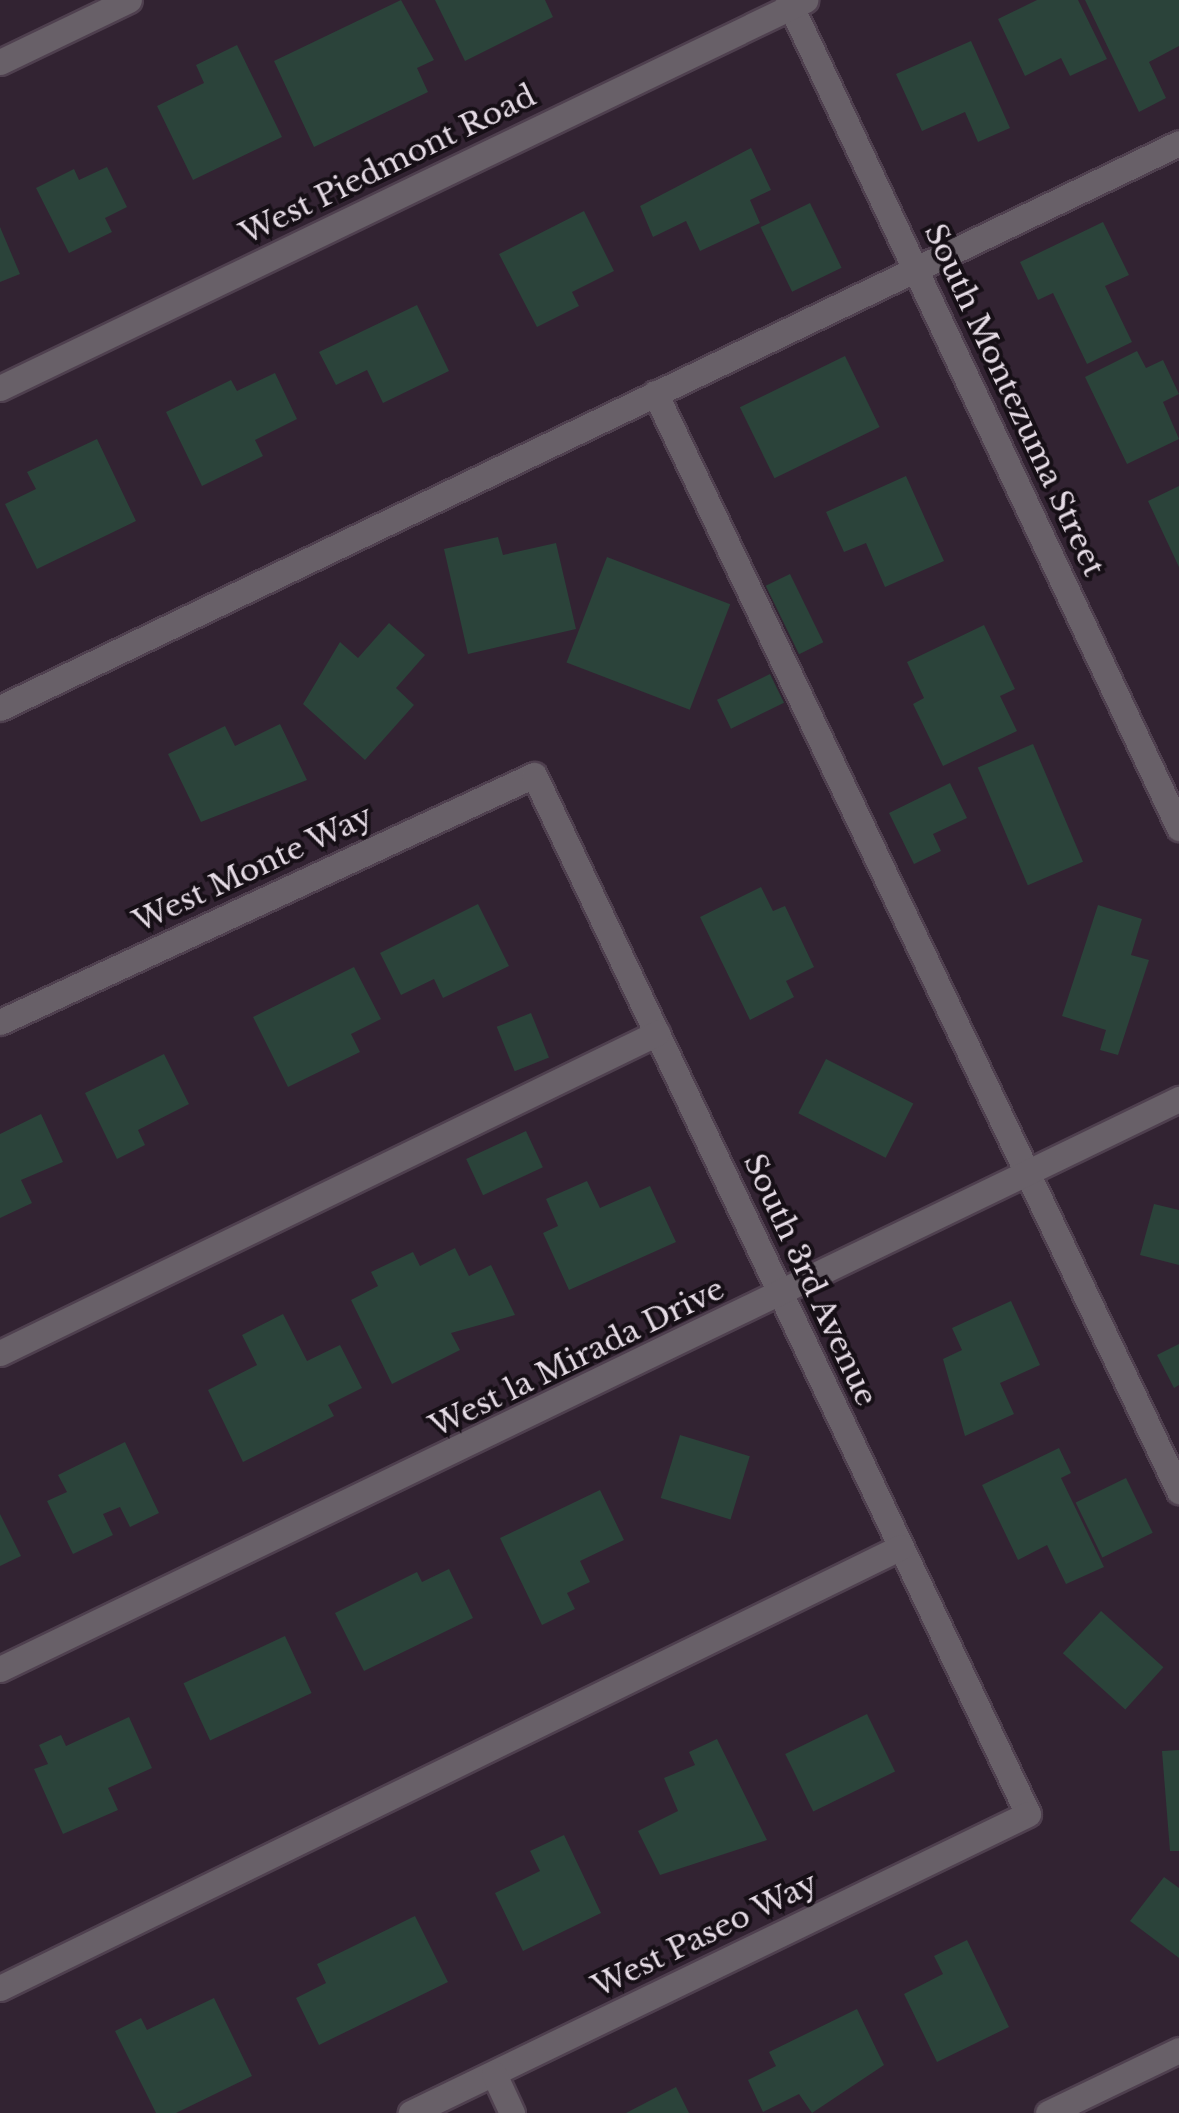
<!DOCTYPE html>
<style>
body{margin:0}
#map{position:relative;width:1179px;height:2113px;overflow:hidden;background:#322332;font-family:"Libre Baskerville",serif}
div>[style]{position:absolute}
.building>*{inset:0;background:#2b433a;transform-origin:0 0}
.roads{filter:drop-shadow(2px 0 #4f404f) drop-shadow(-2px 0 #4f404f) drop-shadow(0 2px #4f404f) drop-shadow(0 -2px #4f404f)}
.minor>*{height:25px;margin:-12.5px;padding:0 12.5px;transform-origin:12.5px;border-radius:12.5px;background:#686068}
span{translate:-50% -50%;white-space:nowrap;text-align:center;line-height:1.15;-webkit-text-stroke:8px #160f16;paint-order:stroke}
.street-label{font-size:30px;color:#e5dbe5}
</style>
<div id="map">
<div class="building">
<div style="clip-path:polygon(401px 0,434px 60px,417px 68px,428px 92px,314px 147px,274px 61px)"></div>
<div style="clip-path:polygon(435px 0,545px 0,553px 17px,465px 61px)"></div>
<div style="clip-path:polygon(1037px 0,1078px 0,1107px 59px,1070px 76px,1061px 58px,1025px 76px,998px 19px)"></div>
<div style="clip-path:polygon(1085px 0,1179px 0,1179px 46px,1149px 62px,1166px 98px,1139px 112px)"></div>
<div style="clip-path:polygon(971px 41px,1010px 128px,978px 142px,965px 112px,922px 131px,896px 74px)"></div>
<div style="clip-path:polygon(237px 45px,282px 137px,193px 180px,157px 106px,204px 83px,196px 65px)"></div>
<div style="clip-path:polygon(751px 148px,771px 190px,750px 200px,760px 223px,700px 251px,686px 221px,653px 237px,640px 206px)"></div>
<div style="clip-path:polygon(107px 167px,127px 207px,105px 218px,112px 232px,69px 253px,36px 188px,74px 169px,79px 180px)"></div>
<div style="left:810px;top:203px;width:72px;height:55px;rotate:64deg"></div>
<div style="clip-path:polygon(584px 211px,614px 271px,572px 292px,579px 306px,537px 327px,499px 254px)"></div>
<div style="clip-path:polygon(1103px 222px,1129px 275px,1105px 286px,1132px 342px,1087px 364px,1053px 293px,1038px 300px,1020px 262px)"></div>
<div style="clip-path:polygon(0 227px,20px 274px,0 282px)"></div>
<div style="clip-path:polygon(417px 305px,449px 371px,383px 403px,367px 370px,336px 385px,319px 352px)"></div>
<div style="clip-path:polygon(1137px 351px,1146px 368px,1163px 360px,1179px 394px,1163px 402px,1179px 439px,1127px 464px,1085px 377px)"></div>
<div style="left:845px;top:356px;width:79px;height:117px;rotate:64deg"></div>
<div style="clip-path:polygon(275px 373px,297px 419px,255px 440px,263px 456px,202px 486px,166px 412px,231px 380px,237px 391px)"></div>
<div style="clip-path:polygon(97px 439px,136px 521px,37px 569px,5px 504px,36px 489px,27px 472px)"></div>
<div style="clip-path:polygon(906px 476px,944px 561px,885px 587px,866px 543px,844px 552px,826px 512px)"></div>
<div style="clip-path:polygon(1179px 486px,1179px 567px,1148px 501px)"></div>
<div style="clip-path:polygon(498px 537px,503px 555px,556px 543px,576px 629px,468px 654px,444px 549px)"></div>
<div style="left:607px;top:557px;width:132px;height:113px;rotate:21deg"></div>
<div style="left:790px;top:574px;width:76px;height:27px;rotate:64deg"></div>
<div style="clip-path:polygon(389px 623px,425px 655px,396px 688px,414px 705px,365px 760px,303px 704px,340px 642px,358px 658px)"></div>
<div style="clip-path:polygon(984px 625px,1015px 689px,1000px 696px,1017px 731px,943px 766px,913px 704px,924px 698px,907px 662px)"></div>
<div style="left:770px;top:674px;width:32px;height:59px;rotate:64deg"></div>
<div style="clip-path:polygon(280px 724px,307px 780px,201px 822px,168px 754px,225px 726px,235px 746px)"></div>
<div style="left:1033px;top:744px;width:128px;height:60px;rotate:67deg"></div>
<div style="clip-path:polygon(950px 783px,967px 818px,933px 834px,941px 851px,914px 864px,889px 813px)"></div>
<div style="clip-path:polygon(761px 887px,773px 911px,785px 906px,814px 967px,786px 981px,794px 997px,750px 1020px,700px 917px)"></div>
<div style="clip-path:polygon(478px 904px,509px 966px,443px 998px,434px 979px,401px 995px,380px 953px)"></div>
<div style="clip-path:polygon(1098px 905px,1142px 919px,1131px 955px,1149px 960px,1118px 1055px,1100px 1050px,1106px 1030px,1062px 1016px)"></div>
<div style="clip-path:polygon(354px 967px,381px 1019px,351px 1034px,360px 1052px,288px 1087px,253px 1017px)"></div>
<div style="left:531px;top:1013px;width:48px;height:37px;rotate:68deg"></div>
<div style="clip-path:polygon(164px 1054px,189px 1104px,138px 1130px,145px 1145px,117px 1159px,85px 1093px)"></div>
<div style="left:826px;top:1059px;width:98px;height:61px;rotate:27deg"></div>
<div style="clip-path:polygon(41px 1114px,63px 1162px,21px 1180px,32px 1203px,0 1218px,0 1134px)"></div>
<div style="left:526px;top:1131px;width:40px;height:66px;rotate:65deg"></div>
<div style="clip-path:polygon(587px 1181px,600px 1208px,650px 1186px,676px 1242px,569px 1290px,543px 1233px,558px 1226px,546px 1199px)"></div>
<div style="clip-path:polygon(1154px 1204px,1179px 1210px,1179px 1265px,1140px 1255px)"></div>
<div style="clip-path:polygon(455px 1248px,469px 1276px,491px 1265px,515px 1315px,451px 1333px,460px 1350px,392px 1384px,351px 1300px,378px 1286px,371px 1272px,413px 1252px,420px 1266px)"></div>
<div style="clip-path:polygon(1011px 1301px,1040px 1365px,1000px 1383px,1014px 1414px,965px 1436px,943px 1359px,962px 1350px,952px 1328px)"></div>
<div style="clip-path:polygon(283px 1314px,307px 1361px,340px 1345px,362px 1388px,328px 1405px,334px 1416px,243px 1462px,208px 1390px,257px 1365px,242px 1335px)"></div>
<div style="clip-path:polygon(1179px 1344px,1179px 1385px,1174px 1388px,1157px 1355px)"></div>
<div style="left:680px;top:1435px;width:73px;height:66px;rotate:17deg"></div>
<div style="clip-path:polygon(125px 1442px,159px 1513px,130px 1527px,120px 1507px,103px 1514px,113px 1535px,73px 1554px,47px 1501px,67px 1492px,58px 1475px)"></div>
<div style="clip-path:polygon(1059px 1448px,1071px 1473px,1061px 1478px,1104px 1567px,1066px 1584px,1047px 1545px,1018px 1560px,982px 1485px)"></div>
<div style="left:1126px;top:1478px;width:61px;height:56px;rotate:64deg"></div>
<div style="clip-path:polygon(600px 1490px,624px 1540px,580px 1561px,590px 1582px,567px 1593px,575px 1609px,542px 1625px,500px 1538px)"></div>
<div style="clip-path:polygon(0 1514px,21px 1556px,0 1566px)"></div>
<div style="clip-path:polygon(449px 1569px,473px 1618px,364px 1671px,335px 1613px,417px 1572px,422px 1582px)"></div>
<div style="left:1101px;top:1611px;width:84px;height:57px;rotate:42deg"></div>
<div style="left:285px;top:1636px;width:63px;height:112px;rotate:65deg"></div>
<div style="left:867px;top:1714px;width:64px;height:91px;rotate:64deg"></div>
<div style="clip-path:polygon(129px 1717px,152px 1768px,108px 1788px,118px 1810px,63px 1834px,34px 1769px,48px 1764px,39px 1745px,61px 1735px,66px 1746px)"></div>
<div style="clip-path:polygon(717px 1739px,767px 1840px,660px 1875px,638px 1831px,678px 1811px,664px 1778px,695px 1765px,689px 1752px)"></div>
<div style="clip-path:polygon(1179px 1750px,1179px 1851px,1170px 1851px,1162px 1751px)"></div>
<div style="clip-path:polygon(564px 1835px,601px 1913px,523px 1951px,495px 1893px,540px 1871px,530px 1851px)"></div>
<div style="clip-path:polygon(1164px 1877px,1179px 1888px,1179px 1958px,1130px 1921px)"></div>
<div style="clip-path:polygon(415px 1916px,448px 1982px,319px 2045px,296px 1998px,326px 1983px,317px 1964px)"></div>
<div style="clip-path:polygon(967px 1940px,1009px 2027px,937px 2062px,904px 1994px,943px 1974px,934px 1956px)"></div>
<div style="clip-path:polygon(214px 1998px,252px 2076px,176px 2113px,156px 2113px,115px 2031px,141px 2018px,147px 2030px)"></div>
<div style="clip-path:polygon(857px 2009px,884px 2065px,812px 2113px,799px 2094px,763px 2112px,748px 2080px,776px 2066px,769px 2052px)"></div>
<div style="clip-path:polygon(676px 2087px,689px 2113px,626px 2113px)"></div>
</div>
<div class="roads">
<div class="minor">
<div style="left:788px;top:0;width:916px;rotate:64.72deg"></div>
<div style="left:0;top:62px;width:143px;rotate:-25.7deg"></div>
<div style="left:0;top:388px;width:894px;rotate:-25.73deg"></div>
<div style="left:655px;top:393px;width:1217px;rotate:64.49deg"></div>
<div style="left:0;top:708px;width:1307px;rotate:-25.6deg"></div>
<div style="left:0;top:1022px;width:588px;rotate:-24.82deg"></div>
<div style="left:534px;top:775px;width:1150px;rotate:64.57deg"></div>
<div style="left:1028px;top:1814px;width:686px;rotate:154.15deg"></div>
<div style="left:0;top:1353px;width:731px;rotate:-25.97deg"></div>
<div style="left:0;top:1669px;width:1310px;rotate:-25.8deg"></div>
<div style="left:0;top:1988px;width:1003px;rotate:-26.08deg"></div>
<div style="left:494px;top:2074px;width:43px;rotate:65.2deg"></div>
<div style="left:1048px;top:2113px;width:145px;rotate:-25.7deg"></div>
</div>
</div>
<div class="street-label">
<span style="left:388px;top:165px;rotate:-26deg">West Piedmont Road</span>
<span style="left:1014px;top:400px;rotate:65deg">South Montezuma Street</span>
<span style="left:253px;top:869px;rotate:-25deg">West Monte Way</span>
<span style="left:810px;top:1280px;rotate:65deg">South 3rd Avenue</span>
<span style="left:577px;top:1358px;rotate:-26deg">West la Mirada Drive</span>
<span style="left:705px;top:1935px;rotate:-26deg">West Paseo Way</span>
</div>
</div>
